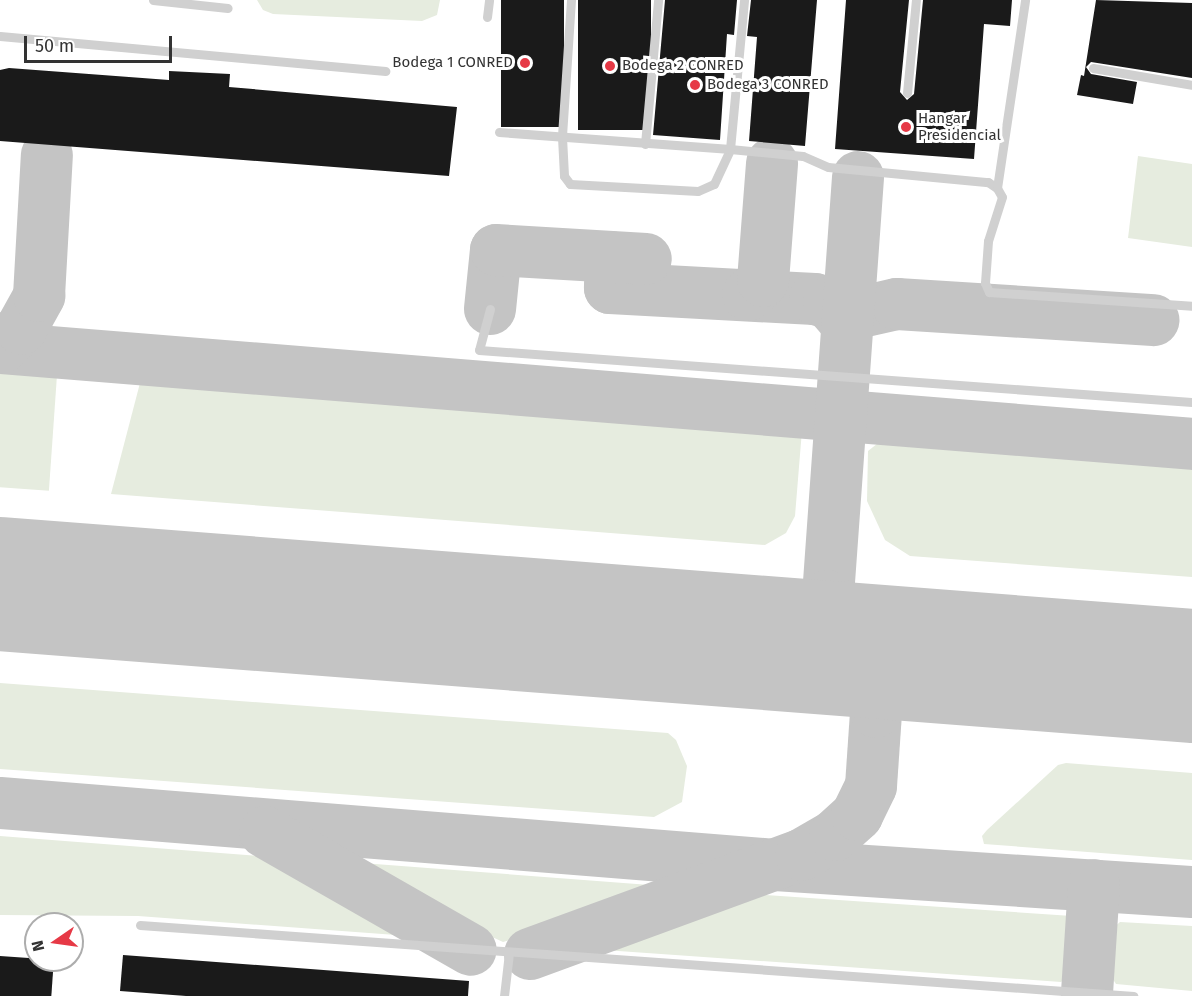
<!DOCTYPE html>
<style>
body{margin:0}
#map{position:relative;width:1192px;height:996px;overflow:hidden;background:#fff;font-family:"Fira Sans",sans-serif}
div>[style]{position:absolute}
.green>*{inset:0;background:#e6ecdf;transform-origin:0 0}
.taxiway>*{height:52px;margin:-26px;padding:0 26px;transform-origin:26px;border-radius:26px;background:#c4c4c4}
.runway>*{height:134px;margin:-67px;padding:0 67px;transform-origin:67px;border-radius:67px;background:#c4c4c4}
.building>*{inset:0;background:#1a1a1a;transform-origin:0 0}
.lane>*{height:9px;margin:-4.5px;padding:0 4.5px;transform-origin:4.5px;border-radius:4.5px;background:#d0d0d0}
.dots>*{width:16px;height:16px;translate:-50% -50%;box-sizing:border-box;border:3px solid #fff;border-radius:50%}
span{translate:-50% -50%;white-space:nowrap;text-align:center;line-height:1.15;-webkit-text-stroke:6px #fff;paint-order:stroke}
.poi-label{font-size:15px;color:#333}
.right{translate:-100% -50%;text-align:right}
.left{translate:0 -50%;text-align:left}
.north{position:absolute;left:24px;top:912px;width:60px;height:60px;box-sizing:border-box;background:#fff;border:2px solid #adadad;border-radius:50%;rotate:257deg;font-size:16px;font-weight:700;line-height:24px;text-align:center;color:#333}
.north::after{content:'';display:block;margin:auto;width:21px;height:27px;background:#e63946;clip-path:polygon(50% 0,100% 100%,50% 72%,0 100%)}
.scale{position:absolute;left:24px;top:36px;width:148px;height:27px;box-sizing:border-box;border:3px solid #333;border-top:0;padding-left:8px;font-size:18px;line-height:21px;white-space:nowrap;color:#333;-webkit-text-stroke:4px #fff;paint-order:stroke}
</style>
<div id="map">
<div class="green">
<div style="clip-path:polygon(257px 0,440px 0,437px 15px,422px 21px,273px 14px,263px 10px)"></div>
<div style="clip-path:polygon(1138px 156px,1192px 164px,1192px 247px,1128px 238px)"></div>
<div style="left:0;top:373px;width:57px;height:114px;rotate:4deg"></div>
<div style="clip-path:polygon(140px 383px,802px 430px,795px 516px,786px 533px,765px 545px,111px 494px)"></div>
<div style="clip-path:polygon(882px 440px,1192px 467px,1192px 577px,910px 556px,885px 540px,867px 501px,868px 451px)"></div>
<div style="clip-path:polygon(0 683px,668px 733px,676px 740px,687px 766px,682px 802px,654px 817px,0 769px)"></div>
<div style="clip-path:polygon(1066px 763px,1192px 773px,1192px 860px,984px 844px,982px 836px,987px 830px,1058px 765px)"></div>
<div style="clip-path:polygon(0 836px,272px 857px,289px 862px,423px 937px,138px 916px,0 915px)"></div>
<div style="clip-path:polygon(362px 863px,663px 886px,666px 889px,659px 895px,503px 942px,362px 877px,355px 868px)"></div>
<div style="clip-path:polygon(752px 894px,1072px 916px,1079px 925px,1076px 970px,1061px 982px,590px 949px,592px 944px)"></div>
<div style="clip-path:polygon(1120px 922px,1192px 926px,1192px 991px,1116px 984px,1107px 970px,1110px 931px)"></div>
</div>
<div class="taxiway">
<div style="left:611px;top:257px;width:31px;rotate:92deg"></div>
<div style="left:610px;top:288px;width:205px;rotate:3.1deg"></div>
<div style="left:815px;top:299px;width:15px;rotate:16deg"></div>
<div style="left:829px;top:303px;width:28px;rotate:49deg"></div>
<div style="left:847px;top:324px;width:15px;rotate:-48deg"></div>
<div style="left:857px;top:313px;width:41px;rotate:-12.7deg"></div>
<div style="left:897px;top:304px;width:257px;rotate:3.6deg"></div>
<div style="left:748px;top:295px;width:21px;rotate:-43deg"></div>
<div style="left:763px;top:281px;width:118px;rotate:-85.6deg"></div>
<div style="left:490px;top:309px;width:59px;rotate:-84.2deg"></div>
<div style="left:496px;top:250px;width:150px;rotate:3.4deg"></div>
<div style="left:0;top:348px;width:1196px;rotate:4.6deg"></div>
<div style="left:1px;top:348px;width:28px;rotate:-44deg"></div>
<div style="left:21px;top:329px;width:38px;rotate:-61deg"></div>
<div style="left:39px;top:296px;width:141px;rotate:-86.8deg"></div>
<div style="left:798px;top:645px;width:26px;rotate:-50deg"></div>
<div style="left:815px;top:625px;width:32px;rotate:-66deg"></div>
<div style="left:828px;top:596px;width:420px;rotate:-85.9deg"></div>
<div style="left:876px;top:712px;width:22px;rotate:-77deg"></div>
<div style="left:881px;top:691px;width:25px;rotate:-58deg"></div>
<div style="left:894px;top:670px;width:25px;rotate:-40deg"></div>
<div style="left:0;top:803px;width:777px;rotate:4.57deg"></div>
<div style="left:775px;top:865px;width:418px;rotate:3.7deg"></div>
<div style="left:265px;top:832px;width:237px;rotate:29.8deg"></div>
<div style="left:530px;top:954px;width:289px;rotate:-20.1deg"></div>
<div style="left:801px;top:855px;width:39px;rotate:-30deg"></div>
<div style="left:835px;top:835px;width:30px;rotate:-42deg"></div>
<div style="left:857px;top:815px;width:32px;rotate:-64deg"></div>
<div style="left:871px;top:786px;width:74px;rotate:-86.1deg"></div>
<div style="left:876px;top:712px;width:46px;rotate:-106.5deg"></div>
<div style="left:863px;top:668px;width:48px;rotate:-120.3deg"></div>
<div style="left:839px;top:627px;width:33px;rotate:-110deg"></div>
<div style="left:1087px;top:993px;width:108px;rotate:-86.3deg"></div>
</div>
<div class="runway">
<div style="left:0;top:584px;width:1196px;rotate:4.41deg"></div>
</div>
<div class="building">
<div style="left:501px;top:0;width:63px;height:127px"></div>
<div style="left:578px;top:0;width:73px;height:130px"></div>
<div style="clip-path:polygon(665px 0,737px 0,734px 35px,727px 34px,720px 140px,653px 135px)"></div>
<div style="clip-path:polygon(751px 0,817px 0,805px 146px,749px 141px,757px 37px,747px 36px)"></div>
<div style="clip-path:polygon(846px 0,909px 0,900px 92px,907px 100px,914px 94px,923px 0,1012px 0,1010px 26px,984px 24px,974px 159px,835px 149px)"></div>
<div style="clip-path:polygon(1096px 0,1192px 3px,1192px 78px,1091px 62px,1086px 67px,1091px 74px,1137px 82px,1133px 104px,1077px 95px,1081px 75px,1084px 76px)"></div>
<div style="clip-path:polygon(9px 68px,169px 80px,169px 71px,230px 74px,229px 87px,457px 107px,449px 176px,0 141px,0 70px)"></div>
<div style="clip-path:polygon(123px 955px,469px 981px,468px 996px,186px 996px,120px 991px)"></div>
<div style="left:0;top:956px;width:54px;height:40px;rotate:4deg"></div>
</div>
<div class="lane">
<div style="left:153px;top:0;width:75px;rotate:6.1deg"></div>
<div style="left:571px;top:0;width:137px;rotate:93.8deg"></div>
<div style="left:562px;top:137px;width:39px;rotate:87deg"></div>
<div style="left:564px;top:176px;width:10px;rotate:53deg"></div>
<div style="left:570px;top:184px;width:128px;rotate:3.1deg"></div>
<div style="left:698px;top:191px;width:17px;rotate:-24deg"></div>
<div style="left:714px;top:184px;width:38px;rotate:-65deg"></div>
<div style="left:730px;top:149px;width:73px;rotate:5.5deg"></div>
<div style="left:803px;top:156px;width:27px;rotate:24deg"></div>
<div style="left:828px;top:167px;width:161px;rotate:5.4deg"></div>
<div style="left:988px;top:182px;width:11px;rotate:34deg"></div>
<div style="left:997px;top:188px;width:10px;rotate:61deg"></div>
<div style="left:1002px;top:197px;width:46px;rotate:107.7deg"></div>
<div style="left:988px;top:241px;width:42px;rotate:94.1deg"></div>
<div style="left:985px;top:283px;width:10px;rotate:66deg"></div>
<div style="left:989px;top:292px;width:203px;rotate:3.9deg"></div>
<div style="left:487px;top:17px;width:17px;rotate:-83deg"></div>
<div style="left:0;top:36px;width:387px;rotate:5.2deg"></div>
<div style="left:1093px;top:68px;width:100px;rotate:9.7deg"></div>
<div style="left:907px;top:93px;width:93px;rotate:-84.5deg"></div>
<div style="left:499px;top:132px;width:232px;rotate:4.2deg"></div>
<div style="left:730px;top:149px;width:150px;rotate:-84.6deg"></div>
<div style="left:645px;top:144px;width:145px;rotate:-84.8deg"></div>
<div style="left:997px;top:188px;width:190px;rotate:-81.5deg"></div>
<div style="left:490px;top:309px;width:42px;rotate:105deg"></div>
<div style="left:479px;top:350px;width:715px;rotate:4.17deg"></div>
<div style="left:140px;top:925px;width:996px;rotate:4.09deg"></div>
<div style="left:504px;top:996px;width:43px;rotate:-83.4deg"></div>
</div>
<div class="dots">
<div style="left:525px;top:63px;background:#e63946"></div>
<div style="left:610px;top:66px;background:#e63946"></div>
<div style="left:695px;top:85px;background:#e63946"></div>
<div style="left:906px;top:127px;background:#e63946"></div>
</div>
<div class="poi-label">
<span class="right" style="left:513px;top:63px">Bodega 1 CONRED</span>
<span class="left" style="left:622px;top:66px">Bodega 2 CONRED</span>
<span class="left" style="left:707px;top:85px">Bodega 3 CONRED</span>
<span class="left" style="left:918px;top:127px">Hangar<br>Presidencial</span>
</div>
<div class="north">N</div>
<div class="scale">50 m</div>
</div>
